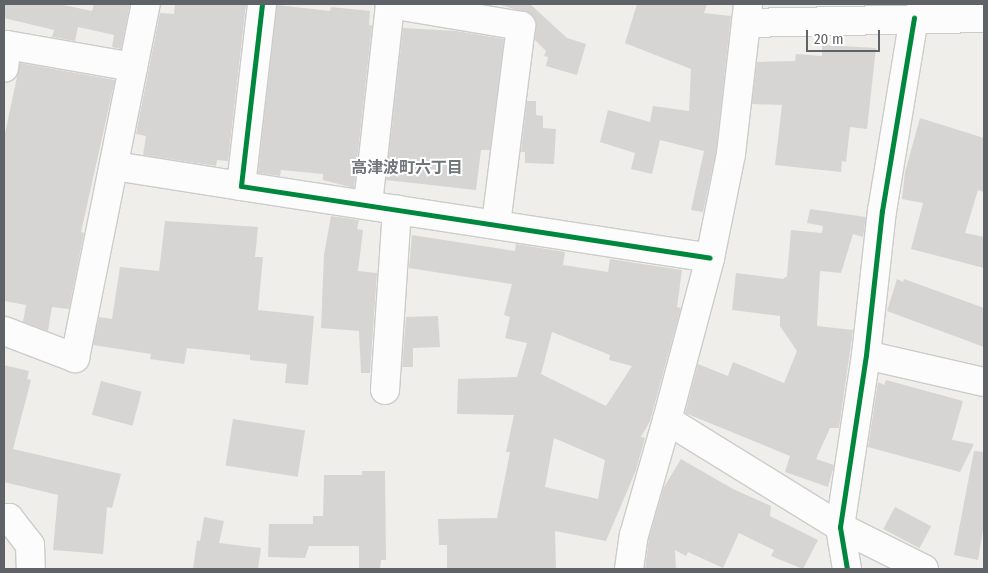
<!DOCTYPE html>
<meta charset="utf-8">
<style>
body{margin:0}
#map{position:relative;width:988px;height:573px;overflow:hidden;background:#efeeea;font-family:"Fira Sans Condensed","Noto Sans JP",sans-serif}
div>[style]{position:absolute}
.building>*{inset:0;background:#d6d5d3;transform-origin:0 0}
.roads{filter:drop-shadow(1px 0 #cbcccc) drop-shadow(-1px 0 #cbcccc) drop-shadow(0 1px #cbcccc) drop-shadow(0 -1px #cbcccc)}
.minor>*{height:28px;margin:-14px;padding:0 14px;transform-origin:14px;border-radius:14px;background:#fdfcfc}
.cycleway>*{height:5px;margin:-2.5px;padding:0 2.5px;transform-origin:2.5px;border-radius:2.5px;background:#00873e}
span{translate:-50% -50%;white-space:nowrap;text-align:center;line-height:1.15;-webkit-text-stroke:4px #fff;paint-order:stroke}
.neighbourhood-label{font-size:16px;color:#70757a;font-weight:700}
.frame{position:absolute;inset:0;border:5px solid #5f6368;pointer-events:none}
.scale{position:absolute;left:806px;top:30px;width:74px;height:22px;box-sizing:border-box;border:2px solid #5f6368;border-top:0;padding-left:6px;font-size:15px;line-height:18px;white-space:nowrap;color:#5f6368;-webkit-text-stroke:4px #fff;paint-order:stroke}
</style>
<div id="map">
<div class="building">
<div style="clip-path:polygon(4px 4px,59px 4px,92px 11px,94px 4px,130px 4px,121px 49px,112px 47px,114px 35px,78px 27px,75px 41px,52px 37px,54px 30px,4px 18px)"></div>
<div style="clip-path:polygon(175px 4px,246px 4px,228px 161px,217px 160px,216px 166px,143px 155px,146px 136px,136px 134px,160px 13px,174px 14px)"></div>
<div style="clip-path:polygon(497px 4px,530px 4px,567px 38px,586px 44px,577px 75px,546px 66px,548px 57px,544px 56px,546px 51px,535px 40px,536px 21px,531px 14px)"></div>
<div style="clip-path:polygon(637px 4px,707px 4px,704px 13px,731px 16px,716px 152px,703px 212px,691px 210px,704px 151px,660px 140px,652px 174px,631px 169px,635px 153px,600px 142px,608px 110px,650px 122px,653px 106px,689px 111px,691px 69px,625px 43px)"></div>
<div style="clip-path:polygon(277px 5px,330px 11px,331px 7px,370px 11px,369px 25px,372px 26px,354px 188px,323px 180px,323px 174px,281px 170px,280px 176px,258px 173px)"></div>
<div style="clip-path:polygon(403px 28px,456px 31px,504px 39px,490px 150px,481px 150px,476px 190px,386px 180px)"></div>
<div style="clip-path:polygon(822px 45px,876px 48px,867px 129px,850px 127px,846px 162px,842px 161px,841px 172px,775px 165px,782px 105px,752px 104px,757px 62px,795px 61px,796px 54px,822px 56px)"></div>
<div style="clip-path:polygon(20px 63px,115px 80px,81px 232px,84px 233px,69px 309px,52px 307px,48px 331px,23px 322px,26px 305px,4px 301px,4px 138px)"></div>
<div style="clip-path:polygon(527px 101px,536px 101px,536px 115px,543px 116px,543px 128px,556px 129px,554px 164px,525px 163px,525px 152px,521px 152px)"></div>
<div style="clip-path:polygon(920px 118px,984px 138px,984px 192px,978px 190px,965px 233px,984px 237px,984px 268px,911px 249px,923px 203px,902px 199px,905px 172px)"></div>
<div style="clip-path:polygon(810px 209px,866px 217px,863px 237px,853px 234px,841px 273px,820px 271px,817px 326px,853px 330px,839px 428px,830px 428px,816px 459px,834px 465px,828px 487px,785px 472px,790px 456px,685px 413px,698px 364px,728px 376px,733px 362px,784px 383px,797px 351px,780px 326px,780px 316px,732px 310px,736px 273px,783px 279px,787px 276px,791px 230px,822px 233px,823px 226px,807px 223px)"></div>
<div style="clip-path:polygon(331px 216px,359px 220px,357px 229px,363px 230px,358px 271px,377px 273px,370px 373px,361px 373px,359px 331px,321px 328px,324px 255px)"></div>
<div style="clip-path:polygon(165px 221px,258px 227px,255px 257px,263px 257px,258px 310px,314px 316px,308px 385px,285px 383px,287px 364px,250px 360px,250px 355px,187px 348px,184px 364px,150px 359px,151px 354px,93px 345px,99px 317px,112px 319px,120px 267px,159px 271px)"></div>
<div style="clip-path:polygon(evenodd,412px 235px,515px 251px,516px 244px,565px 252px,563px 265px,608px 272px,610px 259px,682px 270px,677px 307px,681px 308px,650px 421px,641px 437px,645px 438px,636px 470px,606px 541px,555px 531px,556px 569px,447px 569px,447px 545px,439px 545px,438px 519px,497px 518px,510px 452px,506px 452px,514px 415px,457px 414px,458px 379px,517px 377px,527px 343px,505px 338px,510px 317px,504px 315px,512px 284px,409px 268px,412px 235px,552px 332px,610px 355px,609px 360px,632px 366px,606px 406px,541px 374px,552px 332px,412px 235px,554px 438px,605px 460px,598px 499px,545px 487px,554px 438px)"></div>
<div style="clip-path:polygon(897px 279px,903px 282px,904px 279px,984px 308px,984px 347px,887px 311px)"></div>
<div style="clip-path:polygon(438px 316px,440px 347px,413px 348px,413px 367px,402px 367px,406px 317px)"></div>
<div style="clip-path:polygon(4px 365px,29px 371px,27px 379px,31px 380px,13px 449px,121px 474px,112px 508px,107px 507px,103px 554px,53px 550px,58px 495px,4px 482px)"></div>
<div style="clip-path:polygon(886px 380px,963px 401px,952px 440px,974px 444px,960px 472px,868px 447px,878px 382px,884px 385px)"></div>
<div style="left:101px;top:381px;width:42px;height:35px;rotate:15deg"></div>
<div style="left:233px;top:419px;width:73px;height:47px;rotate:9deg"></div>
<div style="clip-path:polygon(974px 451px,984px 452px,984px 524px,978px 560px,954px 555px)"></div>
<div style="clip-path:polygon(681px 459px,733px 489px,771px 506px,770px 516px,818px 540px,803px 569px,771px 556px,774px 550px,739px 533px,723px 568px,688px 552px,686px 556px,675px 550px,676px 569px,645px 569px,649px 538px,664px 487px)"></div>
<div style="clip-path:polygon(362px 471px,385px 471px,386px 560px,381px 560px,380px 569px,359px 569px,359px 546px,309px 546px,305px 558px,268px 557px,269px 524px,313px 524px,313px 516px,323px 516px,324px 475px,362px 475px)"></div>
<div style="left:895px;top:507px;width:41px;height:25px;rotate:28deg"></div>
<div style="clip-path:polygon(204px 517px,224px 521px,219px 543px,261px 548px,258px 569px,193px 569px,197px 540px,200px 541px)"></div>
</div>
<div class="roads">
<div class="minor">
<div style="left:262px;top:4px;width:183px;rotate:96.6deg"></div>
<div style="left:241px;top:186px;width:474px;rotate:8.7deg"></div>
<div style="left:746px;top:23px;width:238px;rotate:-1.2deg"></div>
<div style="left:4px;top:68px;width:23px;rotate:-83deg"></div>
<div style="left:7px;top:45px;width:128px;rotate:9.9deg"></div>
<div style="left:115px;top:166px;width:128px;rotate:9deg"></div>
<div style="left:368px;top:204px;width:201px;rotate:-83.7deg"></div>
<div style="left:390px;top:4px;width:133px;rotate:9.5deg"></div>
<div style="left:521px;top:26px;width:200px;rotate:97.2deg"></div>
<div style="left:4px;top:331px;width:76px;rotate:20.8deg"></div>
<div style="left:75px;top:358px;width:361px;rotate:-78.7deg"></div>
<div style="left:866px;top:355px;width:121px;rotate:12.9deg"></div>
<div style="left:385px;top:390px;width:181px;rotate:-86.2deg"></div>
<div style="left:667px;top:420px;width:168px;rotate:-75.1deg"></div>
<div style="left:710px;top:258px;width:106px;rotate:-78.6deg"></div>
<div style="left:731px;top:154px;width:151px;rotate:-83.5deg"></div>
<div style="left:4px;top:518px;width:5px"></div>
<div style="left:9px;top:518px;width:34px;rotate:52deg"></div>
<div style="left:30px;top:545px;width:24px;rotate:88deg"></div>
<div style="left:629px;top:569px;width:34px;rotate:-82deg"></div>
<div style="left:634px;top:535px;width:120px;rotate:-74deg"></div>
<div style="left:667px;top:420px;width:203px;rotate:31.7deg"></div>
<div style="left:840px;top:527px;width:94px;rotate:26.6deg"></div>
<div style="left:847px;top:569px;width:43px;rotate:-99.5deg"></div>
<div style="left:840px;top:527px;width:174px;rotate:-81.4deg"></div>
<div style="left:866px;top:355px;width:145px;rotate:-83.7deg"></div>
<div style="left:882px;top:211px;width:196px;rotate:-80.6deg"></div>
</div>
</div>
<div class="cycleway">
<div style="left:262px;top:4px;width:183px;rotate:96.6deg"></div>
<div style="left:241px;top:186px;width:474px;rotate:8.7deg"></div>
<div style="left:847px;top:569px;width:43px;rotate:-99.5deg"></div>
<div style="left:840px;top:527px;width:174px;rotate:-81.4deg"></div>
<div style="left:866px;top:355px;width:145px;rotate:-83.7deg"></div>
<div style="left:882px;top:211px;width:196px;rotate:-80.6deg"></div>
</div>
<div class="neighbourhood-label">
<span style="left:407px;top:168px">高津波町六丁目</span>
</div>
<div class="frame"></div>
<div class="scale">20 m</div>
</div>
